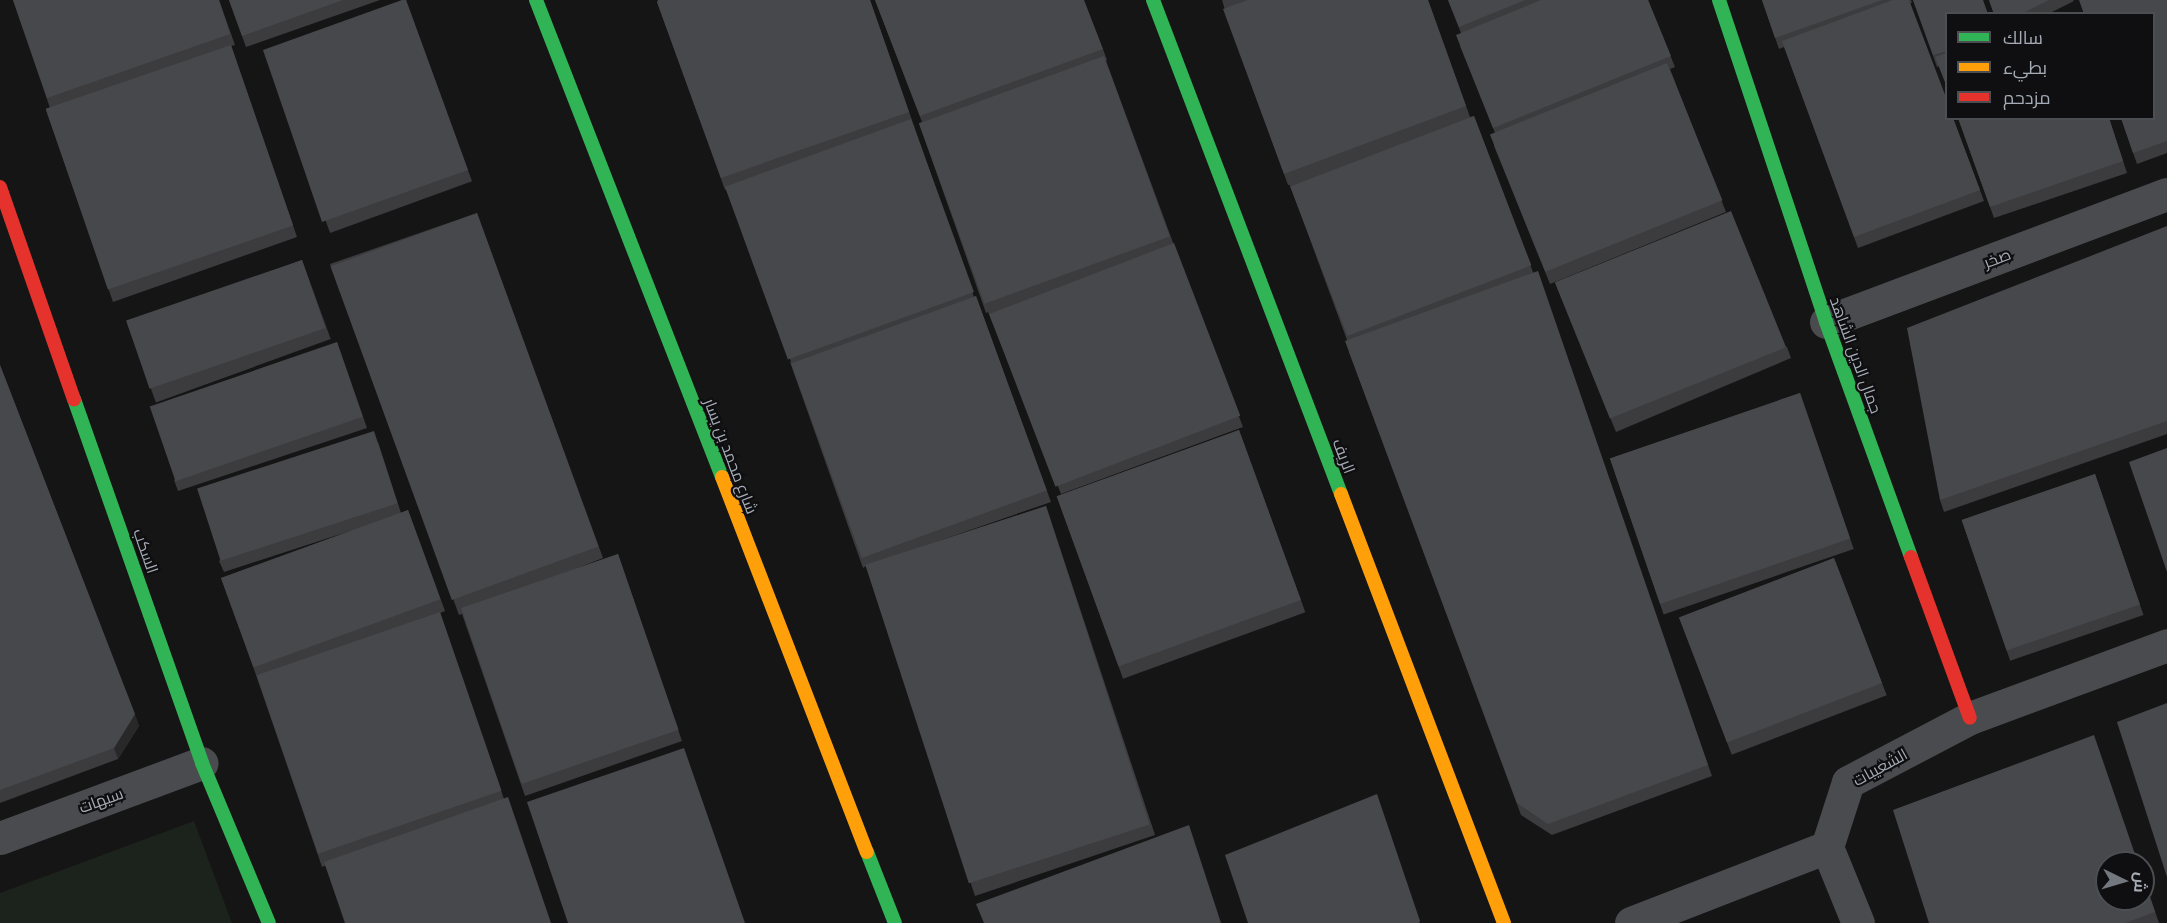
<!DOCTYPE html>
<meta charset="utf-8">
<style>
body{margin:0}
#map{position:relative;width:2167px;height:923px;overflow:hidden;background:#151515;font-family:Barlow,Cairo,sans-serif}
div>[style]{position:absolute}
.green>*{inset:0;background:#1c221c}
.street>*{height:33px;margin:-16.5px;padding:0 16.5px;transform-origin:16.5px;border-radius:16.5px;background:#494b4e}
.fast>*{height:14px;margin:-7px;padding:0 7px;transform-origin:7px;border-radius:7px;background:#30b455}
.slow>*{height:14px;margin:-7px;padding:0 7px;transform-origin:7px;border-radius:7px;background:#ff9f0a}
.jam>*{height:14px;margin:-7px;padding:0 7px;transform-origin:7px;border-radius:7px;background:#e5322d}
.wall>*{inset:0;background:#3c3c3f;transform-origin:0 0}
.shaded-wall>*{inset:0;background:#282829}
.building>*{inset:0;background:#47484c;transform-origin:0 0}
span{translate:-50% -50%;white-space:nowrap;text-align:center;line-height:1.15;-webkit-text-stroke:4.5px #0f0f11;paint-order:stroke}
.street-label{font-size:16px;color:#a6acb6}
.legend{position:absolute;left:1945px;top:12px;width:210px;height:108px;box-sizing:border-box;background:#0f0f11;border:2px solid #4b4e53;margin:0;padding:8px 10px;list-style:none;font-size:18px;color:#a6acb6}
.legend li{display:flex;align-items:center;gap:12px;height:30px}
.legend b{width:30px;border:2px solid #4b4e53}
.north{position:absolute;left:2095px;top:851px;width:60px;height:60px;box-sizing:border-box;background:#0f0f11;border:2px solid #4b4e53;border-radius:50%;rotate:95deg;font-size:16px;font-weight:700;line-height:24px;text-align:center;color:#a6acb6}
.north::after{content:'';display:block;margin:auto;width:21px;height:27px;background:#73777e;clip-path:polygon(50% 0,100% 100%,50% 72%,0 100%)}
</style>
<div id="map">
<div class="green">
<div style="clip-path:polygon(194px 821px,232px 923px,0 923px,0 893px)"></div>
</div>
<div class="street">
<div style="left:1826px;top:322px;width:364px;rotate:-20.6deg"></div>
<div style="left:0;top:838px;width:215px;rotate:-20.4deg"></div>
<div style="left:1827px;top:847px;width:82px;rotate:67.8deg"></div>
<div style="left:1631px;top:923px;width:210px;rotate:-21.2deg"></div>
<div style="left:1827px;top:847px;width:68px;rotate:-72.1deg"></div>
<div style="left:1848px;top:782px;width:138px;rotate:-27.7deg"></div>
<div style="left:1970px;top:718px;width:210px;rotate:-20.3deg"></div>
</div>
<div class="fast">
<div style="left:536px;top:0;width:512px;rotate:68.7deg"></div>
<div style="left:1153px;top:0;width:529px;rotate:69.16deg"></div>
<div style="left:1719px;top:0;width:339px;rotate:71.6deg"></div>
<div style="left:1826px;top:322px;width:250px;rotate:70.1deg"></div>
<div style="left:74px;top:399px;width:386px;rotate:70.6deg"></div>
<div style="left:202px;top:763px;width:173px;rotate:67.3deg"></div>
<div style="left:867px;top:852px;width:76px;rotate:68.5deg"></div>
</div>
<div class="slow">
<div style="left:722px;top:477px;width:402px;rotate:68.9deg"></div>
<div style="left:1341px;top:494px;width:459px;rotate:69.2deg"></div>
</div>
<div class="jam">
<div style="left:0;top:187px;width:225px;rotate:70.8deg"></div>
<div style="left:1911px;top:557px;width:171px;rotate:69.9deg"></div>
</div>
<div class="wall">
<div style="clip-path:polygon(13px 0,219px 0,235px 45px,231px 46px,297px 237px,113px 302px,46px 110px,50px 108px)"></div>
<div style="clip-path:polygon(229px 0,380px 0,246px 47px)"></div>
<div style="left:406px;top:0;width:193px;height:151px;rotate:70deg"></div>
<div style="clip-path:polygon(870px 0,913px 123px,974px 297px,976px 296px,1051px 502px,872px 564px,1046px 506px,1155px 835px,975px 896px,866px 566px,863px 568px,790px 362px,791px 362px,726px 189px,725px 190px,657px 2px)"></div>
<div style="clip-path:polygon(875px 0,1103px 49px,1107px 60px,1106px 61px,1175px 248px,1243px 427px,1061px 494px,988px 312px,986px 313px,919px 123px,922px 122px)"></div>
<div style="clip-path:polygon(1222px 0,1428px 0,1470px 117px,1474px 116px,1533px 272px,1712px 776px,1552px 835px,1521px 815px,1349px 352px,1347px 340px,1290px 185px,1288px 185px,1228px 20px)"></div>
<div style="clip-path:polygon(1448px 0,1648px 0,1675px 67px,1670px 69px,1726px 212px,1550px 284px,1494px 146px,1495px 133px,1460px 46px,1461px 33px)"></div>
<div style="clip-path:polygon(1762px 0,1911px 0,1912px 3px,1910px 3px,1984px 201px,1858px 248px,1784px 47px,1779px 49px)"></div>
<div style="clip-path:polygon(1913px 0,1947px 14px,1947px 87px,1939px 66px,1937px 67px)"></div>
<div style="clip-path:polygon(1989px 0,2073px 0,2074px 1px,2048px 14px,1994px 14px)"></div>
<div style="clip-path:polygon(2167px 0,2167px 153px,2137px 164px,2121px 118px)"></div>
<div style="clip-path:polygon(1958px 118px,2109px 118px,2127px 173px,1994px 218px)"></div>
<div style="clip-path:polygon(477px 213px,603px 558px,575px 569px,618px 554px,682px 741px,525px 796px,462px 614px,459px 615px,330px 264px)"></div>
<div style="clip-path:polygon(2167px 226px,2167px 434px,1944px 512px,1940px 500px)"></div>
<div style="left:302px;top:260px;width:84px;height:186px;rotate:70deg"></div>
<div style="clip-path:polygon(1556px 285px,1787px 347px,1791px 358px,1616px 432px)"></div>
<div style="clip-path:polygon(337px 342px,367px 428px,178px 491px,174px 480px)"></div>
<div style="clip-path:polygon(0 365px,139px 726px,118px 759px,0 803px)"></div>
<div style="left:1800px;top:393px;width:165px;height:201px;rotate:71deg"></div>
<div style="left:1239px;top:430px;width:194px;height:194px;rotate:70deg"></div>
<div style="clip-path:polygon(378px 442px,401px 513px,408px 510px,445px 611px,440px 613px,504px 799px,322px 867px,256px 675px,221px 578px,350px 531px,224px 572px,219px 561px)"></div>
<div style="left:2095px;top:474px;width:149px;height:141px;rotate:71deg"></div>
<div style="left:1834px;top:558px;width:147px;height:166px;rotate:69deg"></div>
<div style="clip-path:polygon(2143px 876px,2159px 923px,1929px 923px)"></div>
</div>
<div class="shaded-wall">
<div style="clip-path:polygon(135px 714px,139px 726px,118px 759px,114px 748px)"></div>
</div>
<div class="building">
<div style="clip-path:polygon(13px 0,219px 0,230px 34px,47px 98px)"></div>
<div style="clip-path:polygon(229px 0,343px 0,242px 36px)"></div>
<div style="clip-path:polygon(402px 0,406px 0,468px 170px,322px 222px,263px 50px)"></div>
<div style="clip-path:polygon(658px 0,870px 0,909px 112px,721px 178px,657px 2px)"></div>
<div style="clip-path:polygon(875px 0,1084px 0,1103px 49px,920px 116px)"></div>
<div style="clip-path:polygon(1248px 0,1428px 0,1466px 106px,1284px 174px,1223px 9px)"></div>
<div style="clip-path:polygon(1448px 0,1525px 0,1459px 27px)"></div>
<div style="clip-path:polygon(1541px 0,1648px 0,1671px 56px,1493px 128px,1456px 35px)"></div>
<div style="clip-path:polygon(1762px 0,1882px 0,1775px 38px)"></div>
<div style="clip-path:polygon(1893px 0,1909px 0,1947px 100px,1947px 118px,1953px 118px,1980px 190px,1854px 237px,1782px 41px)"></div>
<div style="clip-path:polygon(1913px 0,1983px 0,1988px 14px,1947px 14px,1947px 51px,1933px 55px)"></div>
<div style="clip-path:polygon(1989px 0,2049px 0,2021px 14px,1994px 14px)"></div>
<div style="clip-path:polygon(2079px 0,2167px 0,2167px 141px,2133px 153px,2121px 118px,2154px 118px,2154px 14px,2084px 14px)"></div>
<div style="left:231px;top:45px;width:191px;height:196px;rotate:71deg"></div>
<div style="clip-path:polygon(1947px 53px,1947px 87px,1935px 57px)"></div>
<div style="left:1104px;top:56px;width:192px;height:197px;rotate:70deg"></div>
<div style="left:1667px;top:63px;width:148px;height:191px;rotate:68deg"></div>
<div style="left:1474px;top:116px;width:160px;height:197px;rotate:69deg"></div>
<div style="clip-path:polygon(1958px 118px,2109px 118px,2123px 161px,1990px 207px)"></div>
<div style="left:911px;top:119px;width:184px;height:198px;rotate:70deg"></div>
<div style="left:1731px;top:211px;width:147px;height:190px;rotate:68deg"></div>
<div style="left:477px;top:213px;width:355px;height:156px;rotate:70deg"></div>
<div style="clip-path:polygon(2167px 226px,2167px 421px,1940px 500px,1907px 328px)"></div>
<div style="left:1174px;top:243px;width:185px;height:198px;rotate:69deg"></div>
<div style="left:302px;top:260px;width:72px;height:186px;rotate:71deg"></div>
<div style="clip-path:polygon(1538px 271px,1708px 765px,1548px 824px,1517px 803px,1345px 341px)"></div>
<div style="left:976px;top:296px;width:207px;height:197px;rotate:70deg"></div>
<div style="left:337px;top:342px;width:79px;height:198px;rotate:71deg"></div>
<div style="clip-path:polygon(0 365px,135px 714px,114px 748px,0 790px)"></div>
<div style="left:1800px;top:393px;width:154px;height:201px;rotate:71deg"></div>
<div style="left:1239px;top:430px;width:181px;height:194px;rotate:70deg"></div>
<div style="left:374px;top:431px;width:76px;height:186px;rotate:72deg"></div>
<div style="clip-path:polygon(2167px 448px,2167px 572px,2129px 462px)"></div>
<div style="left:2095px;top:474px;width:138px;height:141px;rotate:71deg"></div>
<div style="left:1046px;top:506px;width:335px;height:190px;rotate:72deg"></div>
<div style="left:408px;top:510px;width:95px;height:199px;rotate:70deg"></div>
<div style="left:618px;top:554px;width:186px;height:166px;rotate:71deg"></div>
<div style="left:1834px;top:558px;width:134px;height:166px;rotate:69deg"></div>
<div style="left:440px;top:612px;width:189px;height:194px;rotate:71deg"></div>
<div style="clip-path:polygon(2167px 703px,2167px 877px,2117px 722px)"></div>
<div style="clip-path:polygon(2094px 735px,2138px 863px,2107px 863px,2107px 899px,2143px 899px,2143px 877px,2155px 912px,2125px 923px,1929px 923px,1893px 810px)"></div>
<div style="clip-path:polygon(684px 748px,745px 923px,568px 923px,527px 802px)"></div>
<div style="clip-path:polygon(1377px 794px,1420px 921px,1419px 923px,1248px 923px,1225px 855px)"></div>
<div style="clip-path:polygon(508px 797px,551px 923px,345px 923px,324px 862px)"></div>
<div style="clip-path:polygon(1189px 825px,1221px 923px,984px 923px,976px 904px)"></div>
</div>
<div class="street-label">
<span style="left:1997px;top:258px;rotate:-21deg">صخر</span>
<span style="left:1856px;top:355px;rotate:70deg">جمال الدين الشاهد</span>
<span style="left:731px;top:456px;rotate:69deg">شارع محمد بن يسار</span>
<span style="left:1344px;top:456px;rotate:69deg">الريف</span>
<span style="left:146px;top:551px;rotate:71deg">السكب</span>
<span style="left:1880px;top:767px;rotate:-29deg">الشعيبات</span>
<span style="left:101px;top:800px;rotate:-20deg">سيهات</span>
</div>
<ul class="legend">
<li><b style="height:8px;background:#30b455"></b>سالك</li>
<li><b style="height:8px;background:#ff9f0a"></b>بطيء</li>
<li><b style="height:8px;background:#e5322d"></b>مزدحم</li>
</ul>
<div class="north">ش</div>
</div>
